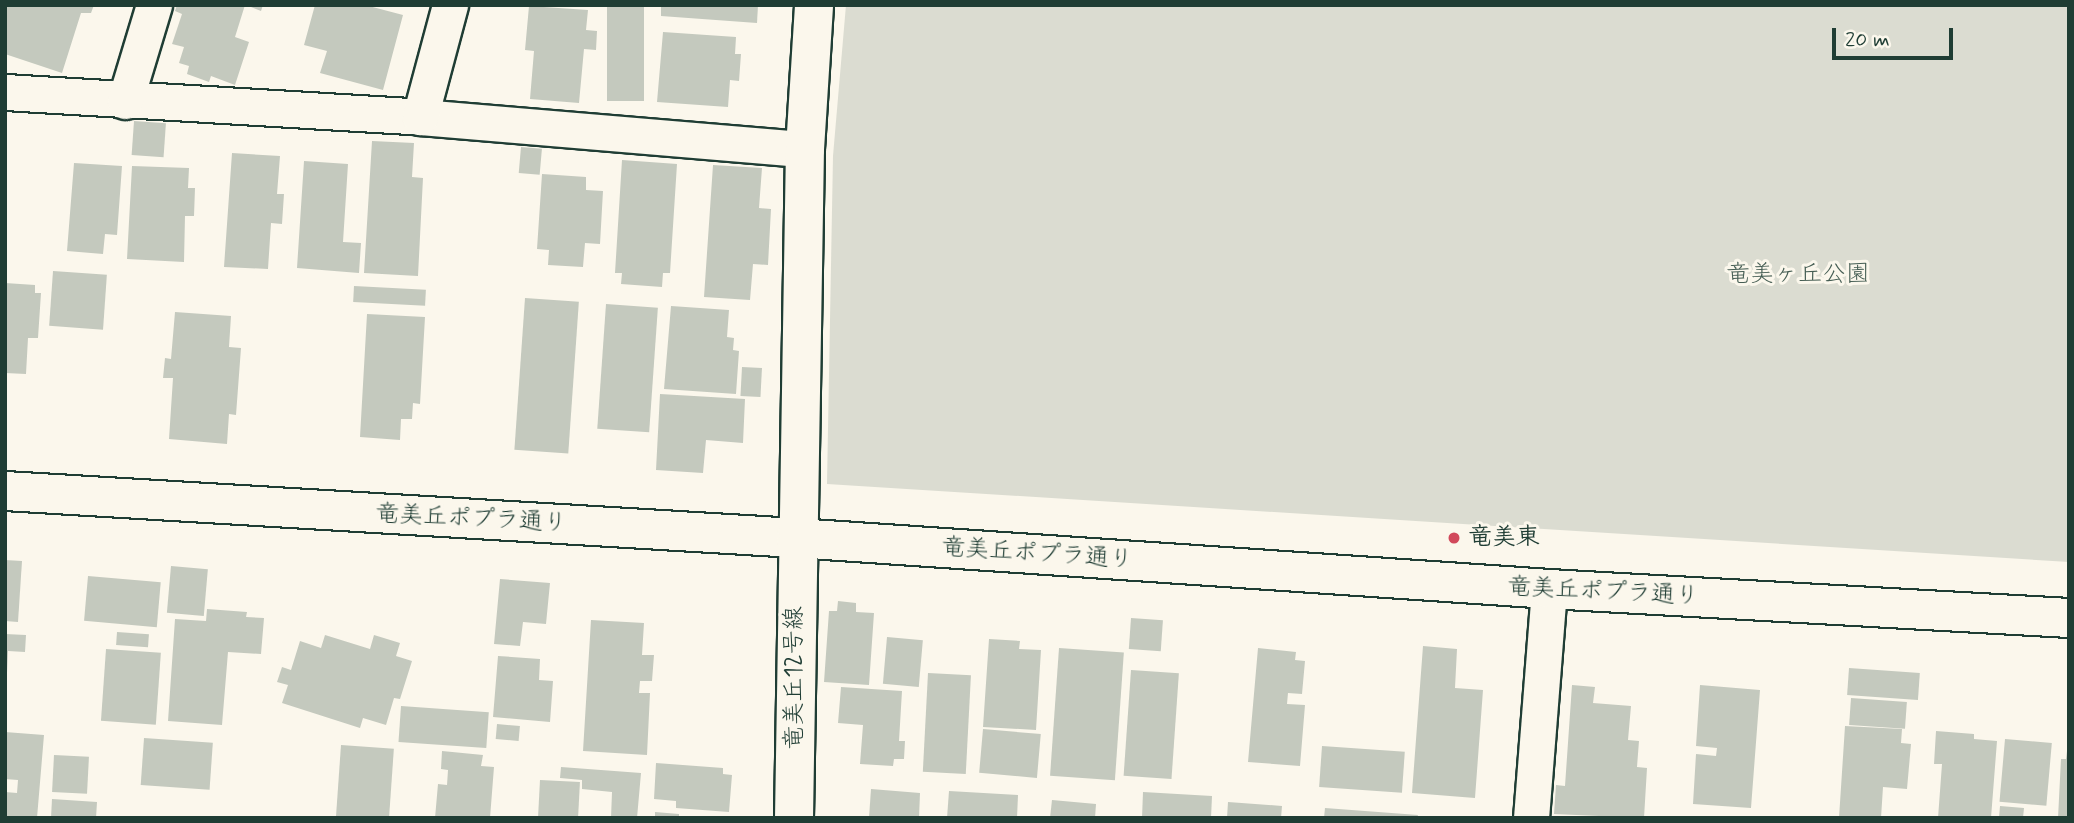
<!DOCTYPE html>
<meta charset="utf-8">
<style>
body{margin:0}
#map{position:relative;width:2074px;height:823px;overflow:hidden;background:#fbf7ec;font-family:Mynerve,"Klee One",sans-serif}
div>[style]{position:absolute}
.green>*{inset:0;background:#dbdcd1}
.building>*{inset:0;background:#c4c9be;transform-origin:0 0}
.roads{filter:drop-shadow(2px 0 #1f3d34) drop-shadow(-2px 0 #1f3d34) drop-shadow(0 2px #1f3d34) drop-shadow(0 -2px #1f3d34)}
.street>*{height:35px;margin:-17.5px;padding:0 17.5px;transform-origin:17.5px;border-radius:17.5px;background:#fbf7ec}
.secondary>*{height:38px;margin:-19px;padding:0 19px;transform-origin:19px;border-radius:19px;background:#fbf7ec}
.dots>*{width:19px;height:19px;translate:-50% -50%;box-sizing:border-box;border:4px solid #fbf7ec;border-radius:50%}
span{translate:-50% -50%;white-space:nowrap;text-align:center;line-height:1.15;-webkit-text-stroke:6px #fbf7ec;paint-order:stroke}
.park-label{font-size:24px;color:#455d53}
.street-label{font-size:24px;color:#1f3d34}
.poi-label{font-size:24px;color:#1f3d34;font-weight:700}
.left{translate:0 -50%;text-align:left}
.frame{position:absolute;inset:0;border:7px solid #1f3d34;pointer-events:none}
.scale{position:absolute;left:1832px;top:28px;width:121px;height:32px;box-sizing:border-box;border:4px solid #1f3d34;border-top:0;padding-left:9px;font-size:21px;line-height:24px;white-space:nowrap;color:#1f3d34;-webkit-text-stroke:5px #fbf7ec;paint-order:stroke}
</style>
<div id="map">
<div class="green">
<div style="clip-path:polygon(846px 5px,2069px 5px,2069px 562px,827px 484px,833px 156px)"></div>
</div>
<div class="building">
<div style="clip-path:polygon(5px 5px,94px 5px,91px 13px,81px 13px,62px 73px,5px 54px)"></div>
<div style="clip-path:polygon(177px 5px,245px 5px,235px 37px,249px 42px,235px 85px,211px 76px,209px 82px,187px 74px,189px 66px,179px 63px,184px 47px,172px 44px,182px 14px,175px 11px)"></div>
<div style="clip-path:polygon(246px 5px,263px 5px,261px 11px)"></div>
<div style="clip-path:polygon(315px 5px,365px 5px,403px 15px,383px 90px,320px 73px,327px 51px,304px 45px)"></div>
<div style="left:607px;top:5px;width:37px;height:96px"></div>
<div style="clip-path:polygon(661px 5px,758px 5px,757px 23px,661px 16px)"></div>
<div style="clip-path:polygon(529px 6px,588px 10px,586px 30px,597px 31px,596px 50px,584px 49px,579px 103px,530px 99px,534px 51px,525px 50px)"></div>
<div style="clip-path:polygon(663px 32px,736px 37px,735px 54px,741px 54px,739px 81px,730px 80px,728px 107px,657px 102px)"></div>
<div style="left:134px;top:121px;width:32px;height:34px;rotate:4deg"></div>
<div style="clip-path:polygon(372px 141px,414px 143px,412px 177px,423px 178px,418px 276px,364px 273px)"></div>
<div style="left:521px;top:147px;width:21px;height:26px;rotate:5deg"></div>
<div style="clip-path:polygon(232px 153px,280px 156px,277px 194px,284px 194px,282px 224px,271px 223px,268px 269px,224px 267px)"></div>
<div style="clip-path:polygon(622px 160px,677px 164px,670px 273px,663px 273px,662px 287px,621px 284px,622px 273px,615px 273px)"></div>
<div style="clip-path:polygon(304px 161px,348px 164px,343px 242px,361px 243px,359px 273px,297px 268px)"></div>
<div style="clip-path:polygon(74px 163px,122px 166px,117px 235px,105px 234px,103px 254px,67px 251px)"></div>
<div style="clip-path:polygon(713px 165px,762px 168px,759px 208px,771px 209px,768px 265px,753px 264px,750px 300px,704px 297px)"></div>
<div style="clip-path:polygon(132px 166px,189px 168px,188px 188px,195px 188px,194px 216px,185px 216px,184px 262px,127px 259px)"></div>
<div style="clip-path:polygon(542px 174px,586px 177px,586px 190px,603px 191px,600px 244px,585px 243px,583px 267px,548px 265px,549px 250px,537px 249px)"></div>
<div style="left:53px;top:271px;width:54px;height:55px;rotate:4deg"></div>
<div style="clip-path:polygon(5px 283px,35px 285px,35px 293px,41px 293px,38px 338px,28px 338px,26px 374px,5px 373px)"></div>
<div style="left:354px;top:286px;width:72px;height:16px;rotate:3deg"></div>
<div style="left:525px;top:298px;width:54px;height:152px;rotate:4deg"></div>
<div style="left:606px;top:304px;width:52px;height:125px;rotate:4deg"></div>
<div style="clip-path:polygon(671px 306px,729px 310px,727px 337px,734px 338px,733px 350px,739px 351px,736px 394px,664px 389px)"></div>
<div style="clip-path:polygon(175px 312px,231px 316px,229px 347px,241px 348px,236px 415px,229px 414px,227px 444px,169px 439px,173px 378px,163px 378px,165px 358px,171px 359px)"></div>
<div style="clip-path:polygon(367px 314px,425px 317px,420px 404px,413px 403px,412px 419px,401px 419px,400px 440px,360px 437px)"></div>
<div style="left:742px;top:367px;width:20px;height:29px;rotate:3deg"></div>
<div style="clip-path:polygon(660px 394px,745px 399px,743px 443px,706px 440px,703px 473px,656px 470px)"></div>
<div style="clip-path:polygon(5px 560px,22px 561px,18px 622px,5px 621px)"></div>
<div style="left:171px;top:566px;width:37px;height:47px;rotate:5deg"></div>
<div style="left:88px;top:576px;width:73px;height:45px;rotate:5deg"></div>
<div style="clip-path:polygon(500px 579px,550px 583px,546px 624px,523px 622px,520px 646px,494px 644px)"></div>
<div style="clip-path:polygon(838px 601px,856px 603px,856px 612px,874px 613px,869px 685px,824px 682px,829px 611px,837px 611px)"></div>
<div style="clip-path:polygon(207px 609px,247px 612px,246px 617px,264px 618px,261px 654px,228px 652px,222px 725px,168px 721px,175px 619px,206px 621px)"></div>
<div style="left:1131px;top:618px;width:32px;height:31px;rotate:4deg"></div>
<div style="clip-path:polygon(591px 620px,644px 623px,642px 655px,654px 655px,652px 681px,640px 681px,639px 693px,650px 693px,647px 755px,583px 751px)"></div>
<div style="left:117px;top:632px;width:32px;height:13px;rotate:4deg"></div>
<div style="clip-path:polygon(5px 634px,26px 635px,25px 652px,8px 651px,7px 673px)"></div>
<div style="clip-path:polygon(325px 635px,370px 649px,374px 635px,400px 643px,396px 656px,412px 661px,400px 699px,394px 698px,386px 725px,363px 718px,360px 728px,282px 703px,288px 685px,277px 682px,282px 667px,291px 670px,300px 641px,321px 648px)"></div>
<div style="left:887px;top:637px;width:36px;height:47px;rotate:5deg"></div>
<div style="clip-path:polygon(989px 639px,1020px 641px,1019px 649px,1041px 650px,1036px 730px,983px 727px)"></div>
<div style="clip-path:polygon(1423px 646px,1457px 649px,1455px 688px,1483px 690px,1475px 798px,1412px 793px)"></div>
<div style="left:1059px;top:648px;width:65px;height:128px;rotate:4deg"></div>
<div style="clip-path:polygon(1258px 648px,1296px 652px,1295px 660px,1305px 661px,1302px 694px,1288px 693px,1287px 704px,1305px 705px,1300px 766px,1248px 762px)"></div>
<div style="left:106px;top:649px;width:55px;height:72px;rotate:4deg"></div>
<div style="clip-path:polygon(498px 656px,540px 659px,539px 680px,553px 681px,550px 722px,493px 717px)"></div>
<div style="left:1849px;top:668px;width:71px;height:27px;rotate:4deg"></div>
<div style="left:1131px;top:670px;width:48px;height:106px;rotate:4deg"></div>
<div style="left:928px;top:673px;width:43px;height:99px;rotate:3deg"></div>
<div style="clip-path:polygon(1572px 685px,1595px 687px,1593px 703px,1631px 706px,1628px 740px,1639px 741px,1637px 767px,1647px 768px,1644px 818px,1554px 814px,1556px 785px,1565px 786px)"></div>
<div style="clip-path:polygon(1700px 685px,1760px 690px,1751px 808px,1693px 804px,1696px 754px,1716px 756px,1717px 748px,1696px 746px)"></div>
<div style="clip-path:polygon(841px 687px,902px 691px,899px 741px,905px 741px,904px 759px,894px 759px,893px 766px,860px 764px,863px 725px,838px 723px)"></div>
<div style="left:1851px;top:698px;width:56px;height:27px;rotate:4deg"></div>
<div style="left:401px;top:706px;width:88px;height:36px;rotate:4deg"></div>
<div style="left:497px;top:724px;width:23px;height:15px;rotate:5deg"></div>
<div style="clip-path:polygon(1845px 726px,1902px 729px,1901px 743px,1911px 744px,1907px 789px,1883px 787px,1881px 818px,1839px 818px)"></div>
<div style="left:983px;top:729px;width:58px;height:44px;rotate:5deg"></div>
<div style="clip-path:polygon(1936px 731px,1974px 734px,1974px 739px,1997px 741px,1991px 818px,1938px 818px,1942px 764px,1934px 764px)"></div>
<div style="clip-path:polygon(5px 732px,44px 735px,37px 818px,5px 818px,5px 792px,17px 793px,18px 780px,5px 779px)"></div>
<div style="left:144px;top:738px;width:69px;height:47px;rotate:4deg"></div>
<div style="left:2005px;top:739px;width:47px;height:63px;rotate:5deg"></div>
<div style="left:341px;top:745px;width:53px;height:73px;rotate:4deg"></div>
<div style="left:1322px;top:746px;width:83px;height:41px;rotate:4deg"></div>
<div style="clip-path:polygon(442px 751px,483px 755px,481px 766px,494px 767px,490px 818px,435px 818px,438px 784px,447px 785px,448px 770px,441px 769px)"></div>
<div style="clip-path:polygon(2067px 751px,2069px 818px,2058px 818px,2061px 759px,2066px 759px)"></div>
<div style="left:54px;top:755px;width:35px;height:37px;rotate:3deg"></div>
<div style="clip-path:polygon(656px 763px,723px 768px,723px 774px,732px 775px,729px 812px,676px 808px,676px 801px,654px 799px)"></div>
<div style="clip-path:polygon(561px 767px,641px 773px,637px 818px,611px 818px,612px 792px,582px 789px,582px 780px,560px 778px)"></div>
<div style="left:540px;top:780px;width:40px;height:38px;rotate:3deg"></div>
<div style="clip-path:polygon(871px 789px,920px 793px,919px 818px,869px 818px)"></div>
<div style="clip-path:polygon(949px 791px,1018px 795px,1017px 818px,947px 818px)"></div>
<div style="clip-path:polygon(1143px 792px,1212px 796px,1211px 818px,1142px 818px)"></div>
<div style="clip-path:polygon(52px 799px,97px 802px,96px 818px,51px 818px)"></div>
<div style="clip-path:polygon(1052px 800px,1096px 804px,1095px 818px,1050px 818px)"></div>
<div style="clip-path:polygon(1228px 802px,1282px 806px,1281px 818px,1227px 818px)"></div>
<div style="clip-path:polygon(2000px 806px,2024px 808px,2023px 818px,1999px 818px)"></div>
<div style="clip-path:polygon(1325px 808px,1418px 815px,1417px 818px,1324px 818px)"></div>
<div style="clip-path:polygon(655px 812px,679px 814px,679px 818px,655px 818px)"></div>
</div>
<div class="roads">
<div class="street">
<div style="left:5px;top:92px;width:416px;rotate:3.4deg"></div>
<div style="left:420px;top:117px;width:386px;rotate:4.8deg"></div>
<div style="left:125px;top:101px;width:100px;rotate:-73.2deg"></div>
<div style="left:420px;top:117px;width:116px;rotate:-75deg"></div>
<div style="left:1531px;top:818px;width:230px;rotate:-85.5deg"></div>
</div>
<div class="secondary">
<div style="left:5px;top:491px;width:792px;rotate:3.4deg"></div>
<div style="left:796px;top:538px;width:755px;rotate:3.87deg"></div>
<div style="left:1549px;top:589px;width:521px;rotate:3.19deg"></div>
<div style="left:794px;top:818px;width:669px;rotate:-89.06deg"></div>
<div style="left:805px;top:149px;width:144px;rotate:-86.4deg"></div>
</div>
</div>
<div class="dots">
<div style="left:1454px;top:538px;background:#d1495b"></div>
</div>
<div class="park-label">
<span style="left:1798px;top:275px">竜美ヶ丘公園</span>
</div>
<div class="street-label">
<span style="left:471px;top:519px;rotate:3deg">竜美丘ポプラ通り</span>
<span style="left:1037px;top:554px;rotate:4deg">竜美丘ポプラ通り</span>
<span style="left:1603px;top:592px;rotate:3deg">竜美丘ポプラ通り</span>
<span style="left:795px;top:678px;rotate:-90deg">竜美丘12号線</span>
</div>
<div class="poi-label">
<span class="left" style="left:1468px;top:538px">竜美東</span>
</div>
<div class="frame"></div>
<div class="scale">20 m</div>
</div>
